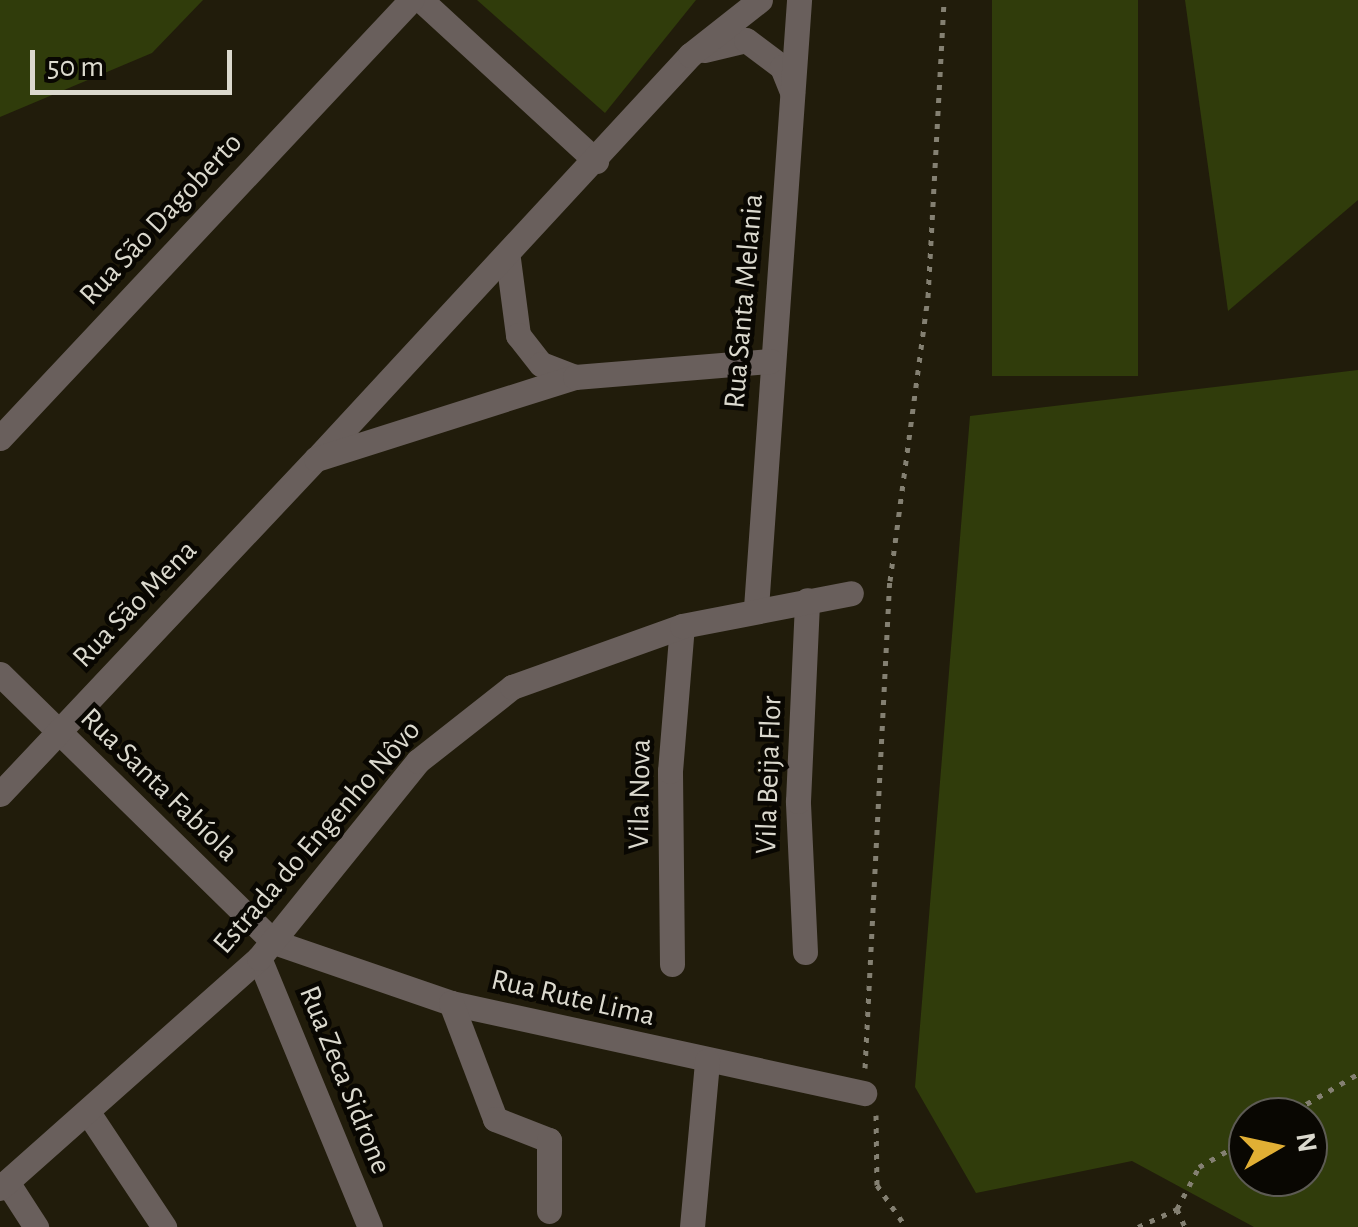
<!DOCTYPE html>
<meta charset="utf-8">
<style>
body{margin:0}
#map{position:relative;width:1358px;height:1227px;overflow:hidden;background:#211c0b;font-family:"Alegreya Sans",sans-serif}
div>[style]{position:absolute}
.green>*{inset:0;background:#303c0b;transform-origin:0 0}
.path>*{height:5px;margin-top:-2.5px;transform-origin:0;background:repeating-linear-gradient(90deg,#848072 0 5px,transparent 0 13px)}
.street>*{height:25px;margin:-12.5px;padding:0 12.5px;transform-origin:12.5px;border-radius:12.5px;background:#695f5c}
span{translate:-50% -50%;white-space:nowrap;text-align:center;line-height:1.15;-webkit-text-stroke:9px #090702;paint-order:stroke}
.street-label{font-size:30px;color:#dbd9ce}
.north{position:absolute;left:1228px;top:1097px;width:100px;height:100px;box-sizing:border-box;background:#090702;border:2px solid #5d5b54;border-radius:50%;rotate:81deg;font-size:28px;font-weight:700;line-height:40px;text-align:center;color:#dbd9ce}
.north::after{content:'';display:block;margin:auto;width:35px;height:45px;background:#e1af34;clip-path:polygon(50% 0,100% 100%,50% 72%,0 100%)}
.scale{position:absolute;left:30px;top:50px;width:202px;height:45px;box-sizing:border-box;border:5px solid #dbd9ce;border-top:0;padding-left:12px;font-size:30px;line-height:35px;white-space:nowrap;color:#dbd9ce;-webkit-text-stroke:8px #090702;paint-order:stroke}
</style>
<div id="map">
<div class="green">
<div style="clip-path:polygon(0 0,203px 0,152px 53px,0 117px)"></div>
<div style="clip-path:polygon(477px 0,696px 0,605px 113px)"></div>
<div style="left:992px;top:0;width:146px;height:376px"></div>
<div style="clip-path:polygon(1185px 0,1358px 0,1358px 200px,1228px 311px)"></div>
<div style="clip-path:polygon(evenodd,1358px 370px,1358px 1227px,1254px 1227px,1132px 1161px,976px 1193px,915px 1087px,970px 416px,1358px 370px,1248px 1117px,1308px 1117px,1308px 1177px,1248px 1177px,1248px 1117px)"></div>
</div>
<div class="path">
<div style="left:865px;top:1068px;width:488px;rotate:-87.1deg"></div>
<div style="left:890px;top:581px;width:287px;rotate:-82.4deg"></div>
<div style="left:928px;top:297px;width:297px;rotate:-86.9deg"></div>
<div style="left:876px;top:1115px;width:70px;rotate:89.2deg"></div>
<div style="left:877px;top:1185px;width:51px;rotate:55.4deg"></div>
<div style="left:1284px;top:1117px;width:86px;rotate:-30.2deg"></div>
<div style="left:1177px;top:1209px;width:20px;rotate:66deg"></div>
<div style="left:1138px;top:1227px;width:43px;rotate:-24.8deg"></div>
<div style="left:1177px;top:1209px;width:47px;rotate:-62.4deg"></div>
<div style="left:1199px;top:1167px;width:56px;rotate:-29.7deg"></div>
</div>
<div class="street">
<div style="left:421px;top:0;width:238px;rotate:42.6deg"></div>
<div style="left:704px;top:50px;width:43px;rotate:-13.4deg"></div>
<div style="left:746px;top:40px;width:45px;rotate:36.9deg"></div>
<div style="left:782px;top:67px;width:27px;rotate:68deg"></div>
<div style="left:508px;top:259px;width:77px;rotate:82.5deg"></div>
<div style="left:518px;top:335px;width:37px;rotate:52deg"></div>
<div style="left:541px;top:364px;width:36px;rotate:21deg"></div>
<div style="left:0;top:438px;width:601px;rotate:-46.82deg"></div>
<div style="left:320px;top:455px;width:545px;rotate:-47.23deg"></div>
<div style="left:690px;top:55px;width:89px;rotate:-38.2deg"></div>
<div style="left:756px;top:608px;width:610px;rotate:-85.95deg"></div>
<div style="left:0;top:674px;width:383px;rotate:44.4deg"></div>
<div style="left:274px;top:942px;width:187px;rotate:19deg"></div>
<div style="left:451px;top:1003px;width:423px;rotate:12.3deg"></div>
<div style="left:0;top:794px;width:461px;rotate:-46.7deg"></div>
<div style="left:316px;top:459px;width:272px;rotate:-17.6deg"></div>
<div style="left:575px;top:377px;width:196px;rotate:-4.7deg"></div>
<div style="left:805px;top:952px;width:151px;rotate:-92.7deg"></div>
<div style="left:798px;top:801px;width:201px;rotate:-87.4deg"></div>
<div style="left:259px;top:958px;width:291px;rotate:67.6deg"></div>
<div style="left:672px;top:964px;width:193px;rotate:-90.6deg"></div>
<div style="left:670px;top:771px;width:145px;rotate:-85.3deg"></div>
<div style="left:451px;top:1003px;width:124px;rotate:69.2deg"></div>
<div style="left:495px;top:1119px;width:58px;rotate:21.3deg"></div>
<div style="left:549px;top:1140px;width:71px;rotate:90deg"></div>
<div style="left:89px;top:1114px;width:136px;rotate:56.4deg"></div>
<div style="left:7px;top:1182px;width:54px;rotate:57.2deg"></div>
<div style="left:0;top:1188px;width:346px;rotate:-41.6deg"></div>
<div style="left:259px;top:958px;width:253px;rotate:-51.1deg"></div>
<div style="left:418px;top:761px;width:120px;rotate:-38.2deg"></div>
<div style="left:512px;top:687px;width:181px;rotate:-19.7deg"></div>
<div style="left:682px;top:626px;width:172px;rotate:-11deg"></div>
<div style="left:692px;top:1227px;width:167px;rotate:-84.8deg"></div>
</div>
<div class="street-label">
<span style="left:161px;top:219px;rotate:-47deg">Rua São Dagoberto</span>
<span style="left:744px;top:301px;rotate:-85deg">Rua Santa Melania</span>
<span style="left:135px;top:604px;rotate:-46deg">Rua São Mena</span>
<span style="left:769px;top:775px;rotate:-88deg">Vila Beija Flor</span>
<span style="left:159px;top:785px;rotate:44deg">Rua Santa Fabíola</span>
<span style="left:640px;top:794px;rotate:-89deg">Vila Nova</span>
<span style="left:317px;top:837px;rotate:-49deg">Estrada do Engenho Nôvo</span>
<span style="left:573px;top:998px;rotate:13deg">Rua Rute Lima</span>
<span style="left:345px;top:1080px;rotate:68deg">Rua Zeca Sidrone</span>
</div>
<div class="north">N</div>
<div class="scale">50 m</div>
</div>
